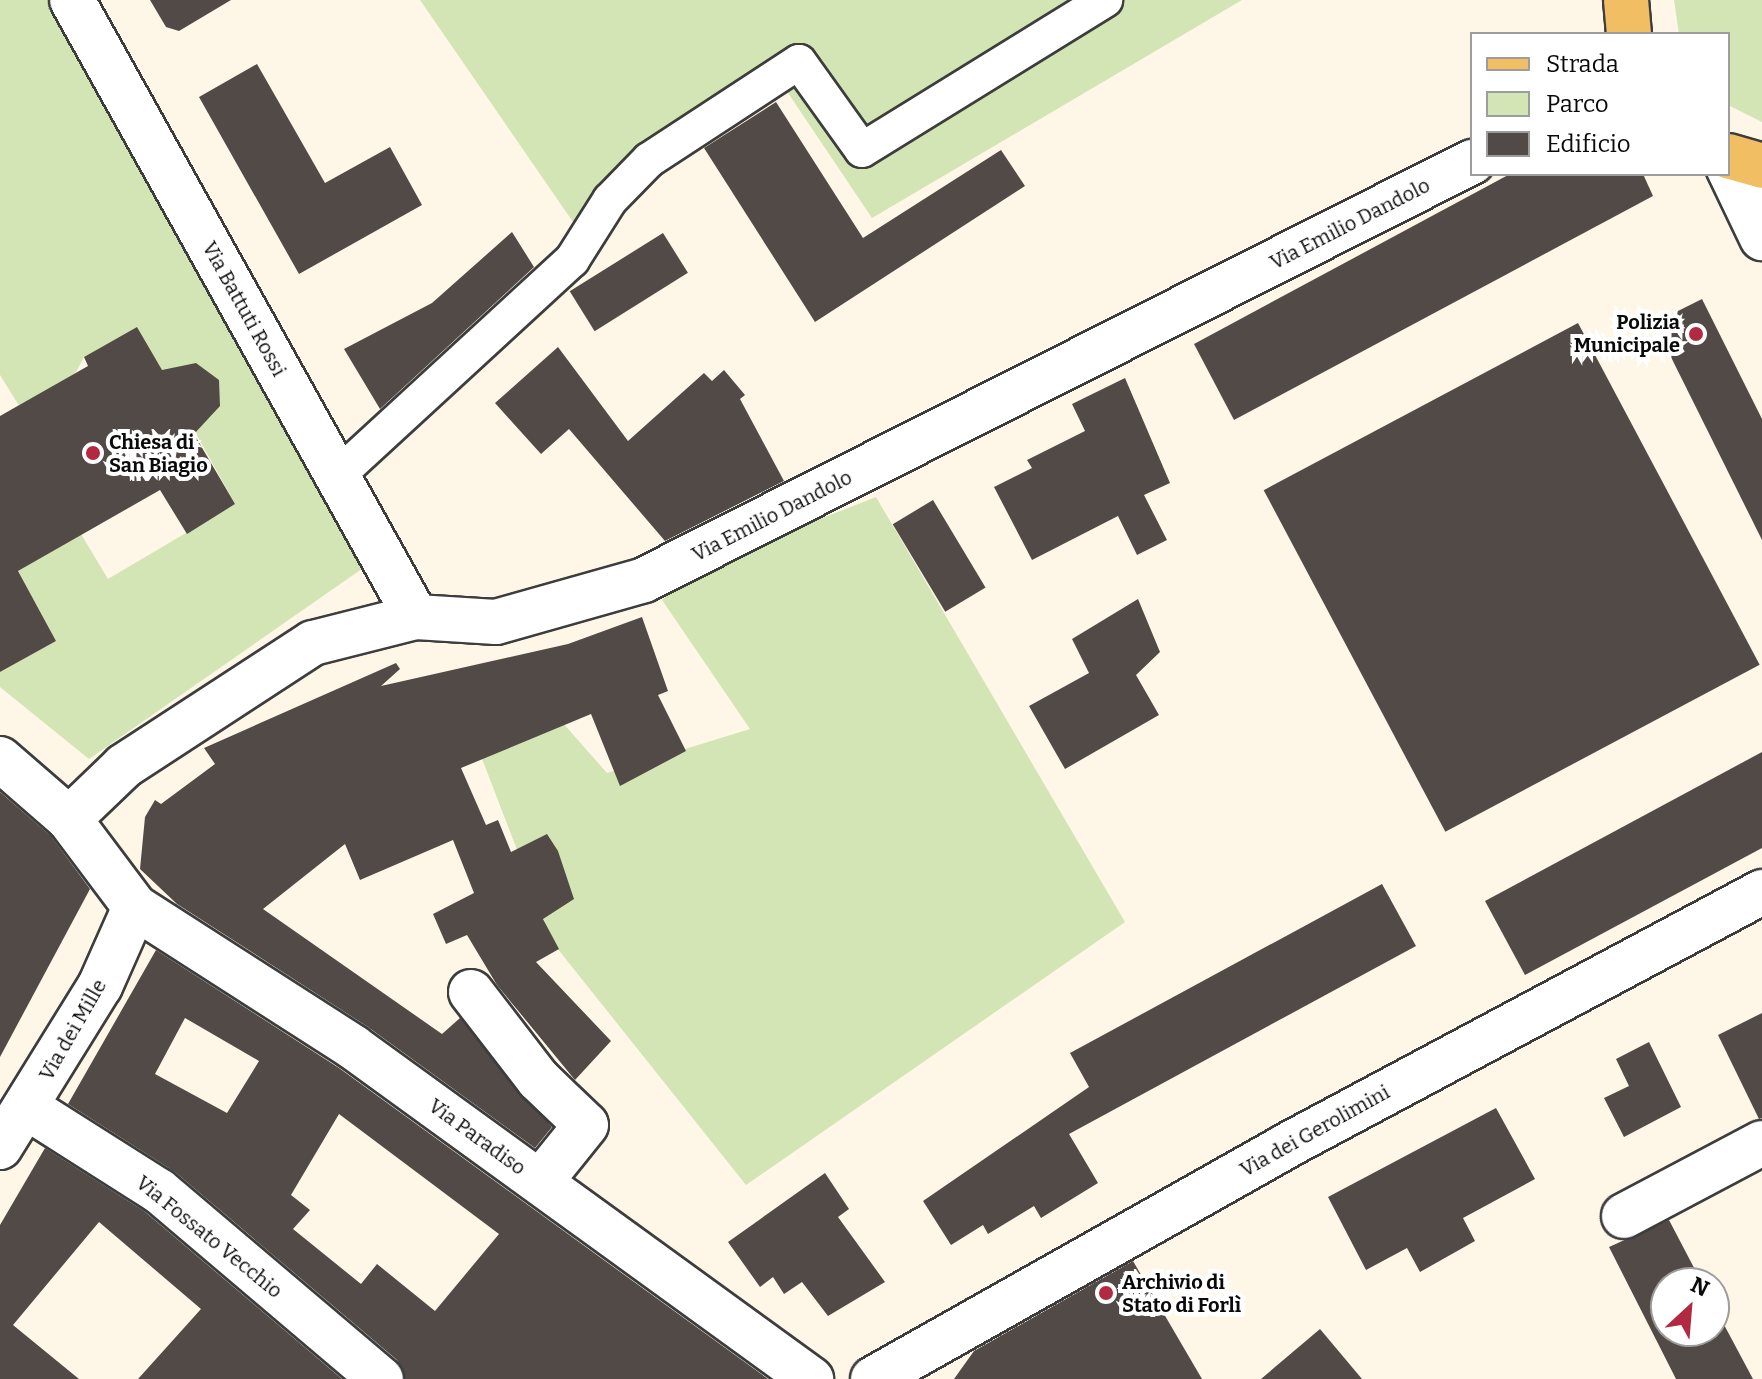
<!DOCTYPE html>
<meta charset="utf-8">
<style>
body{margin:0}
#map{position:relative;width:1762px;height:1379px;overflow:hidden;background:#fef7e7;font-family:Bitter,serif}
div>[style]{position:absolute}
.green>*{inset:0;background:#d3e5b4}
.building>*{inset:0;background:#524a47;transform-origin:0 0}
.roads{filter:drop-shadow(2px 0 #3d3d3d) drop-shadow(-2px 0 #3d3d3d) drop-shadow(0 2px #3d3d3d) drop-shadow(0 -2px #3d3d3d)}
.pedestrian>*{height:34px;margin:-17px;padding:0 17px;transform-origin:17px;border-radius:17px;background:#fff}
.minor>*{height:44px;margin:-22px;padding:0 22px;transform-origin:22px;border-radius:22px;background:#fff}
.primary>*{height:44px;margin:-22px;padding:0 22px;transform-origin:22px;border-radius:22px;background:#f2be64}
.dots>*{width:22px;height:22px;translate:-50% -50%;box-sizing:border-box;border:4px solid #fff;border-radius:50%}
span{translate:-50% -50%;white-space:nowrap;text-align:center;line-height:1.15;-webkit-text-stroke:8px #fff;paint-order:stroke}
.street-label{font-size:20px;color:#0a0a0a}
.poi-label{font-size:20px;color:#0a0a0a;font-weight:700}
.right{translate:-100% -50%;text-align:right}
.left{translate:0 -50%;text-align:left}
.legend{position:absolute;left:1470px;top:32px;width:260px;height:144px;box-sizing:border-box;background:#fff;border:2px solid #9d9d9d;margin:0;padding:10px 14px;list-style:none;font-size:24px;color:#0a0a0a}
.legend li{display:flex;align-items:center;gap:16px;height:40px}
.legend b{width:40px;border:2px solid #9d9d9d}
.north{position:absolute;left:1650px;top:1267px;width:80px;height:80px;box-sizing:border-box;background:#fff;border:2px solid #9d9d9d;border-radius:50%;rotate:26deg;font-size:22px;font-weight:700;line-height:32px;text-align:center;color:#0a0a0a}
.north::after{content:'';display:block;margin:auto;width:28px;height:36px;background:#b12a41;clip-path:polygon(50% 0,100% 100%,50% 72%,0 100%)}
</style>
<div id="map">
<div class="green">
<div style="clip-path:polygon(0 0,61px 0,369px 564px,89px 759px,0 687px,0 672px,56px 641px,18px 571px,81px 534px,108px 579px,235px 504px,137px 327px,84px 357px,76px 372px,23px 412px,0 375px)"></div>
<div style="clip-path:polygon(420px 0,1242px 0,872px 218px,786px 90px,573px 222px)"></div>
<div style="clip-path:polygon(1674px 0,1762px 0,1762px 122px,1728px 105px,1728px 34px,1679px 34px)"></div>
<div style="clip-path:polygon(876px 497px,1125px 922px,746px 1185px,553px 943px,479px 751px,562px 722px,607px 773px,750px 729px,662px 600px,698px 567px)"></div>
</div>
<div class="building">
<div style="clip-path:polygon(150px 0,231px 0,179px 31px,166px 27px)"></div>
<div style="clip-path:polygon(257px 64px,325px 183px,390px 147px,422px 205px,299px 274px,199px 97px)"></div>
<div style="clip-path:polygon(776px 102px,863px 238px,1001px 150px,1025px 186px,815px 322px,704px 148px)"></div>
<div style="clip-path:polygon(1510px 174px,1643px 174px,1653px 196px,1234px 420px,1194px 344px)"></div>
<div style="clip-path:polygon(512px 232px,534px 267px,380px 409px,344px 349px,432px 303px)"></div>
<div style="left:663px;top:233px;width:47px;height:110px;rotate:58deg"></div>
<div style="clip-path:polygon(1702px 299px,1762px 419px,1762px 540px,1654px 323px)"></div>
<div style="left:1578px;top:323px;width:387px;height:356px;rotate:62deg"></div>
<div style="clip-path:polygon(137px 327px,162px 370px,196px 363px,219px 380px,220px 406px,194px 434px,235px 504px,187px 534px,160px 490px,18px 571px,56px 641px,0 672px,0 416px,88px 366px,84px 357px)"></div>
<div style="clip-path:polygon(558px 347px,628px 441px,704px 373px,712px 381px,724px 370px,745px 395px,740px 399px,784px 481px,665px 541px,569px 429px,541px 454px,495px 403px)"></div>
<div style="clip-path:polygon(1125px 378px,1170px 483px,1144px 495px,1167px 540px,1137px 555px,1118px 516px,1032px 560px,994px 487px,1032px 468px,1027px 460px,1085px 431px,1072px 404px)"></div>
<div style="left:933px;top:500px;width:102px;height:47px;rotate:59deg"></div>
<div style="clip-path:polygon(1138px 599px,1160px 652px,1136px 675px,1159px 715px,1065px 769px,1029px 706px,1089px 673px,1072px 639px)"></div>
<div style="clip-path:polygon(642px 617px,668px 691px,658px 695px,686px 751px,620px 786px,591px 714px,461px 768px,486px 825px,498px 820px,511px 852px,547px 834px,558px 851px,574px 899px,543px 919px,559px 949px,536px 962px,611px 1041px,575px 1080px,497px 985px,467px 935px,446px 944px,433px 914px,474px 893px,453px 840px,360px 880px,345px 844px,263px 909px,442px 1034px,460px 1018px,552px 1127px,535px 1148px,368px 1027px,177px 904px,140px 869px,145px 817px,155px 800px,161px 804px,215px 764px,204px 748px,396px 663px,400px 669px,381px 686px,568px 644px)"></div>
<div style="clip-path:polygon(1762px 752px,1762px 848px,1525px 975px,1485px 901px)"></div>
<div style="clip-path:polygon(0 792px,51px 836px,90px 889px,0 1057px)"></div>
<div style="clip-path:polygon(1382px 884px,1416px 946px,1069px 1134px,1098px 1183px,1041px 1218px,1034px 1206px,988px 1234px,983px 1225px,951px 1245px,923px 1201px,1089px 1087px,1070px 1053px)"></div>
<div style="clip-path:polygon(evenodd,156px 950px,339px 1068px,768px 1379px,405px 1379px,397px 1360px,175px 1172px,68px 1104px,156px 950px,185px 1018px,259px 1061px,227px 1113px,155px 1074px,185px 1018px,156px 950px,339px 1114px,499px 1234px,435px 1311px,377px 1264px,361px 1284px,293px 1229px,310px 1210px,291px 1195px,339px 1114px)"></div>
<div style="clip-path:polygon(1762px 1013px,1762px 1118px,1759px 1119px,1718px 1035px)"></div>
<div style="clip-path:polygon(1649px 1042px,1681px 1107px,1624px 1137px,1604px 1098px,1629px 1086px,1616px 1059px)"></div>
<div style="clip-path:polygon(1496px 1108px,1535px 1179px,1463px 1218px,1475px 1241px,1420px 1272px,1407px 1248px,1366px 1270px,1328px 1197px)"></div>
<div style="clip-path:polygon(45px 1148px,144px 1211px,342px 1379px,138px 1379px,201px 1309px,99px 1222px,13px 1325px,79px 1379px,0 1379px,0 1225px)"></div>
<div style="clip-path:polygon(825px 1173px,849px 1209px,838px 1217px,885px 1282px,828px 1316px,802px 1282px,784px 1294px,773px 1277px,760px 1287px,728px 1242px)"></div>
<div style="clip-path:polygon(1669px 1220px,1702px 1283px,1666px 1283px,1666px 1331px,1714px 1331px,1714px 1306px,1753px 1379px,1676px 1379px,1609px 1247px)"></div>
<div style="clip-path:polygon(1133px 1261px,1202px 1379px,954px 1379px,974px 1351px)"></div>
<div style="clip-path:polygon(1320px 1329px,1362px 1379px,1261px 1379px)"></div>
</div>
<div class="roads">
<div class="pedestrian">
<div style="left:337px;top:476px;width:319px;rotate:-42.6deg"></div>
<div style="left:572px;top:260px;width:71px;rotate:-57.7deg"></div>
<div style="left:610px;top:200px;width:56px;rotate:-45.7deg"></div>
<div style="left:649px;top:160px;width:179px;rotate:-33.2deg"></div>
<div style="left:799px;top:62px;width:108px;rotate:54.4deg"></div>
<div style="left:862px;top:150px;width:286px;rotate:-31.7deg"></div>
</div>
<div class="minor">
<div style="left:72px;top:0;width:706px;rotate:60.86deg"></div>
<div style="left:1728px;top:167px;width:79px;rotate:64.4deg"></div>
<div style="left:0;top:759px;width:91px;rotate:41deg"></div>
<div style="left:69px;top:819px;width:110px;rotate:53.1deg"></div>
<div style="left:135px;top:907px;width:259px;rotate:32.7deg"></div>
<div style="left:353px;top:1047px;width:566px;rotate:35.94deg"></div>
<div style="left:69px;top:819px;width:76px;rotate:-43.9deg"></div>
<div style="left:124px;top:766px;width:225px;rotate:-33.1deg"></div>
<div style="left:313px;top:643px;width:106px;rotate:-14.2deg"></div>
<div style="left:416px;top:617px;width:80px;rotate:3.6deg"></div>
<div style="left:496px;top:622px;width:154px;rotate:-15.8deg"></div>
<div style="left:644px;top:580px;width:928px;rotate:-26.79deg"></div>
<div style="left:471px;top:992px;width:110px;rotate:52.4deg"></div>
<div style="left:538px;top:1079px;width:66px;rotate:43.8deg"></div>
<div style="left:586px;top:1125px;width:73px;rotate:128.9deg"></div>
<div style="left:28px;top:1108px;width:155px;rotate:32.4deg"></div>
<div style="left:159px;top:1191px;width:291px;rotate:40.3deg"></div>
<div style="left:0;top:1147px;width:190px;rotate:-58.2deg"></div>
<div style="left:100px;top:986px;width:86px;rotate:-66.1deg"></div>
<div style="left:1624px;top:1216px;width:156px;rotate:-27.9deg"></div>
<div style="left:873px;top:1379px;width:474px;rotate:-29.4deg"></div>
<div style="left:1286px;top:1146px;width:540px;rotate:-28.08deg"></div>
</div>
<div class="primary">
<div style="left:1626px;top:0;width:34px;rotate:85deg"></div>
<div style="left:1728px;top:156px;width:35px;rotate:16deg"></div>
</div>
</div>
<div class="dots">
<div style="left:1696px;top:334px;background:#b12a41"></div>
<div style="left:93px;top:453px;background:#b12a41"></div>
<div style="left:1106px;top:1293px;background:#b12a41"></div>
</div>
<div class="street-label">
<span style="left:1350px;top:224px;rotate:-27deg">Via Emilio Dandolo</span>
<span style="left:244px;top:309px;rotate:61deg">Via Battuti Rossi</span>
<span style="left:772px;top:516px;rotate:-27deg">Via Emilio Dandolo</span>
<span style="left:73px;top:1030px;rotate:-60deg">Via dei Mille</span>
<span style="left:1315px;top:1131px;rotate:-29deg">Via dei Gerolimini</span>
<span style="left:477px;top:1137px;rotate:36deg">Via Paradiso</span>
<span style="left:209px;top:1237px;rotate:39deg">Via Fossato Vecchio</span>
</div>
<div class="poi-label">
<span class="right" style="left:1680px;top:334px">Polizia<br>Municipale</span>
<span class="left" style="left:109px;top:454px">Chiesa di<br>San Biagio</span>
<span class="left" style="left:1122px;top:1294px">Archivio di<br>Stato di Forlì</span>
</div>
<ul class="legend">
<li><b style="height:10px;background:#f2be64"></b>Strada</li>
<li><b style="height:22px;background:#d3e5b4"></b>Parco</li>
<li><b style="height:22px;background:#524a47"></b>Edificio</li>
</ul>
<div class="north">N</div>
</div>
